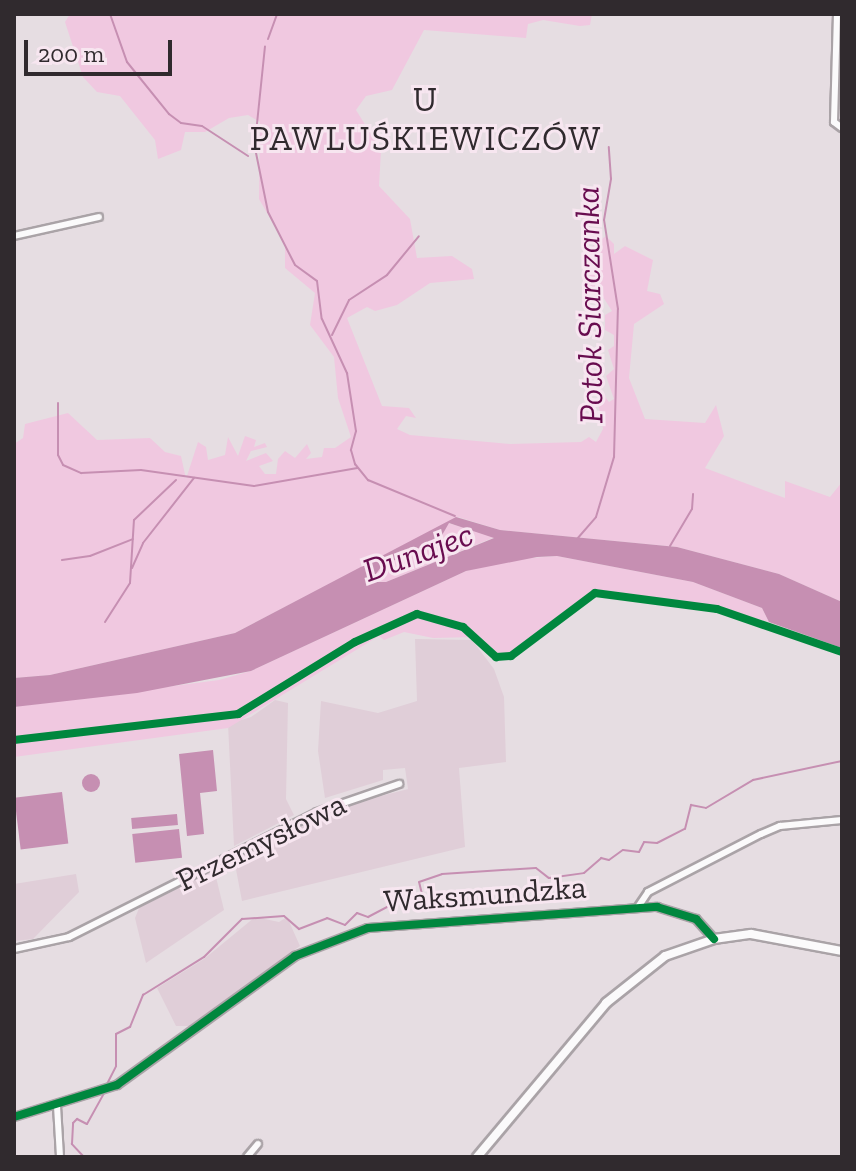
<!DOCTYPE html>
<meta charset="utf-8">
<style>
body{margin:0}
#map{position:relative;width:856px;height:1171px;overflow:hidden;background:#e6dde2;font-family:"Zilla Slab",serif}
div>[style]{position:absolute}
.built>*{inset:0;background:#e0ced8}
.green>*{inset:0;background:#f0c8e0}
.water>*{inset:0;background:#c68fb2;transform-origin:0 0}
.round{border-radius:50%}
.stream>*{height:2px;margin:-1px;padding:0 1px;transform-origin:1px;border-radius:1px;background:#c68fb2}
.roads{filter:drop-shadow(2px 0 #aaa3a7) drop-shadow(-2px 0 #aaa3a7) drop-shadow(0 2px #aaa3a7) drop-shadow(0 -2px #aaa3a7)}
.street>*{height:6px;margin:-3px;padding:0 3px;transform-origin:3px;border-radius:3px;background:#fbfafb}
.secondary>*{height:8px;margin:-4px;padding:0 4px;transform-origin:4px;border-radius:4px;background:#fbfafb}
.cycleway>*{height:8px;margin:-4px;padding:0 4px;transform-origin:4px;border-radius:4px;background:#00873e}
span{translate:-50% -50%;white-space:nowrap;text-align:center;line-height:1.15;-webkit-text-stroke:6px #f7e6f0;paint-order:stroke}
.street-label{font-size:32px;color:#302a2e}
.neighbourhood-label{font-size:34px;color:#302a2e;letter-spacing:2px}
.water-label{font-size:34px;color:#680c4f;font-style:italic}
.frame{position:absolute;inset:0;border:16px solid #302a2e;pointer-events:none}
.scale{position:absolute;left:24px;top:40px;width:148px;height:36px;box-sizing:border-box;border:4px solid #302a2e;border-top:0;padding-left:10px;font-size:24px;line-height:28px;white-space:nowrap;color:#302a2e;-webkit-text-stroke:6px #f7e6f0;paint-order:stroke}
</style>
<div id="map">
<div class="built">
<div style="clip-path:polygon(415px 639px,472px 640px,494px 669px,504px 697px,506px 762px,459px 768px,465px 847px,242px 901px,234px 859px,346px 805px,408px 789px,405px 768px,383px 770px,383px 780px,325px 798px,318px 751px,321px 701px,378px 713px,417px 701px)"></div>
<div style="clip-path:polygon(275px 700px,288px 703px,286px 799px,294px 815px,234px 846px,228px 724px,251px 717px)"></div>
<div style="clip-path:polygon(214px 869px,224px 910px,146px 963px,135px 918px,140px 906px)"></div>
<div style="clip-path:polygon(76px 874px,79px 892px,33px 939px,14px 941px,14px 884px)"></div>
<div style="clip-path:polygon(255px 917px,279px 922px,287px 917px,300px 946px,189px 1026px,176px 1026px,157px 988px,204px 959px)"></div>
</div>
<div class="green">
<div style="clip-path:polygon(70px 14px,592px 14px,590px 25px,580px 26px,543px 20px,528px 24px,526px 38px,424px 30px,392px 90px,366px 96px,356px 110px,381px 150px,379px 186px,410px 219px,417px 258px,452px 256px,472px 269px,474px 279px,430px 283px,397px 305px,375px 311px,367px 307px,347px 318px,382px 406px,409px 408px,416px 418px,406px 416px,397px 429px,410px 435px,510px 444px,581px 442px,589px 437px,596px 442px,603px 429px,598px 402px,602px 393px,609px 402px,614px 399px,606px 376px,614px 369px,608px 350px,614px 346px,614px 335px,605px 330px,605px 315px,612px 311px,601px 294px,589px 287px,582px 254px,606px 236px,614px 244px,614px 254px,625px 246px,653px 260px,647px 291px,660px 294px,664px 304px,634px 324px,629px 378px,645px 419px,705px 423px,716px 405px,724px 436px,705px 468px,785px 498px,785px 481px,830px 497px,842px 482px,842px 602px,779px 574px,677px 547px,500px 530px,458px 517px,235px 633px,50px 675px,14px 678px,14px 444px,23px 438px,25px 424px,68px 413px,97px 440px,150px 438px,165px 452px,181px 456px,186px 479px,198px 442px,206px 447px,208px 460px,225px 455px,228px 437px,238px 456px,245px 436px,256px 440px,254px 447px,265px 443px,267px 447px,251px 451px,246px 461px,266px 453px,273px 461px,259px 466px,265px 474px,276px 474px,278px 459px,285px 451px,295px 458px,307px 444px,311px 453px,306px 459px,322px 457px,324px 448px,335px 448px,351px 437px,338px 398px,334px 357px,310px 325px,315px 293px,285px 268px,285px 244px,259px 199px,260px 122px,248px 115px,229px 118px,205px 132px,185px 132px,181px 150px,158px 159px,155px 140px,120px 96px,97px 92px,83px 77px,65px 22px)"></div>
<div style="clip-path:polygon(448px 523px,495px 537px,386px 582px,369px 581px,381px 567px,441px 537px)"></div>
<div style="clip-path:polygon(557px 556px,693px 582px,762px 608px,769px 622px,686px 601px,599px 591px,511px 658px,492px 658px,475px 637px,433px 638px,404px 632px,384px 640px,379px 636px,228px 728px,14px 757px,14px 707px,219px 680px,251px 671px,466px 571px,506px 560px)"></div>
</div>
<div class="water">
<div style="clip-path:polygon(evenodd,456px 517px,500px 530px,677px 547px,779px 574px,842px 602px,842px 648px,769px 622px,762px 608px,693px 582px,557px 556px,537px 557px,466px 571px,251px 671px,137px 693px,14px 707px,14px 678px,50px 675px,235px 633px,456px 517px,449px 523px,494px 538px,386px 582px,370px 582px,381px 567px,441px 537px,449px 523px)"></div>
<div style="clip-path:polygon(213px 750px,217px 791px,200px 793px,204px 834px,187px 836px,179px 754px)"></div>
<div class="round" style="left:82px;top:774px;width:18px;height:18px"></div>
<div style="left:62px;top:792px;width:52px;height:48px;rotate:83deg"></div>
<div style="left:177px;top:814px;width:11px;height:46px;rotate:85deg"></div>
<div style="left:179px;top:829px;width:29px;height:47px;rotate:84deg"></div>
</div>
<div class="stream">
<div style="left:110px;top:14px;width:51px;rotate:70.5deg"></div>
<div style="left:127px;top:62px;width:67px;rotate:51.1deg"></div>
<div style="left:169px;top:114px;width:15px;rotate:37deg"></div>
<div style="left:181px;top:123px;width:21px;rotate:8deg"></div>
<div style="left:202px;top:126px;width:55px;rotate:33.1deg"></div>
<div style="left:268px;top:39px;width:27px;rotate:-70deg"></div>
<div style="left:255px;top:143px;width:97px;rotate:-84.1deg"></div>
<div style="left:255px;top:148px;width:65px;rotate:78.5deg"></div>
<div style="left:268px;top:212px;width:59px;rotate:63deg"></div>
<div style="left:295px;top:265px;width:27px;rotate:36deg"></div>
<div style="left:317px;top:281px;width:38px;rotate:83deg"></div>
<div style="left:322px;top:319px;width:60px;rotate:65.2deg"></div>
<div style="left:347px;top:373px;width:59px;rotate:81.2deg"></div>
<div style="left:356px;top:431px;width:20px;rotate:105deg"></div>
<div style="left:351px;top:450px;width:15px;rotate:74deg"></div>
<div style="left:355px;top:464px;width:21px;rotate:51deg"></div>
<div style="left:368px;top:480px;width:94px;rotate:22.5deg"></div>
<div style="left:332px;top:335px;width:39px;rotate:-64deg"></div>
<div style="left:349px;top:300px;width:45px;rotate:-33.3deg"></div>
<div style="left:387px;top:275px;width:50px;rotate:-50.6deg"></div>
<div style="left:58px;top:403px;width:52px;rotate:90deg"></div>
<div style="left:58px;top:455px;width:11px;rotate:63deg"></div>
<div style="left:63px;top:465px;width:20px;rotate:24deg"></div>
<div style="left:81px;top:473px;width:60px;rotate:-2.9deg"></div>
<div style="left:141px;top:470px;width:114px;rotate:8.1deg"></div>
<div style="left:254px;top:486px;width:105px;rotate:-9.9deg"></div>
<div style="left:577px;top:539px;width:29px;rotate:-49deg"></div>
<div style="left:596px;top:517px;width:63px;rotate:-73.3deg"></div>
<div style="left:614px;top:457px;width:148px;rotate:-88.5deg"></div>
<div style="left:618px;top:309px;width:90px;rotate:-98.9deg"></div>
<div style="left:604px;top:220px;width:42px;rotate:-80.3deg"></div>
<div style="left:611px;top:179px;width:32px;rotate:-94deg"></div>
<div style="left:670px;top:546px;width:43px;rotate:-59.3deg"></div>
<div style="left:692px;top:509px;width:15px;rotate:-86deg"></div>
<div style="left:62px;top:560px;width:28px;rotate:-8deg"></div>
<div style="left:90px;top:556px;width:46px;rotate:-21.6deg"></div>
<div style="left:132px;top:568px;width:27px;rotate:-66deg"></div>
<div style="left:143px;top:543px;width:83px;rotate:-51.9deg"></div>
<div style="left:105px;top:622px;width:46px;rotate:-57.3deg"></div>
<div style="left:130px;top:583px;width:63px;rotate:-86.4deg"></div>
<div style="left:134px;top:520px;width:58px;rotate:-43.6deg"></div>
<div style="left:106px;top:1086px;width:22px;rotate:-63deg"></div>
<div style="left:116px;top:1066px;width:32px;rotate:-90deg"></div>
<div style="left:116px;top:1034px;width:16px;rotate:-27deg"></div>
<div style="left:130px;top:1027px;width:35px;rotate:-68deg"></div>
<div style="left:143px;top:995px;width:72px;rotate:-31.9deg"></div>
<div style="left:204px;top:957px;width:54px;rotate:-45deg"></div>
<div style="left:242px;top:919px;width:42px;rotate:-4.1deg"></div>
<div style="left:284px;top:916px;width:20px;rotate:41deg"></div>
<div style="left:299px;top:929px;width:30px;rotate:-21deg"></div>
<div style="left:327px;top:918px;width:19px;rotate:21deg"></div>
<div style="left:345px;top:925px;width:17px;rotate:-45deg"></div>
<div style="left:357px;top:913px;width:12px;rotate:20deg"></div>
<div style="left:368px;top:917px;width:47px;rotate:-27.6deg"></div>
<div style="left:410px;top:895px;width:12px;rotate:-5deg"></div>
<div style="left:422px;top:894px;width:12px;rotate:-104deg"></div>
<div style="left:419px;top:882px;width:24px;rotate:-19deg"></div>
<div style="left:442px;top:874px;width:94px;rotate:-3.7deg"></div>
<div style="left:536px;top:868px;width:16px;rotate:38deg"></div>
<div style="left:549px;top:878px;width:35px;rotate:-8deg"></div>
<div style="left:584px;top:873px;width:23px;rotate:-41deg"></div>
<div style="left:601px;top:858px;width:8px;rotate:14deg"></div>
<div style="left:609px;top:860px;width:17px;rotate:-36deg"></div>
<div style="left:623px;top:850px;width:16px;rotate:7deg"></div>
<div style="left:639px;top:852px;width:11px;rotate:-63deg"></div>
<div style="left:644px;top:842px;width:13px;rotate:4deg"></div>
<div style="left:657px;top:843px;width:31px;rotate:-27deg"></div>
<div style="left:685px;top:829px;width:25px;rotate:-76deg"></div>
<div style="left:691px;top:805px;width:15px;rotate:11deg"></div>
<div style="left:706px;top:808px;width:55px;rotate:-30.8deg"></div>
<div style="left:753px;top:780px;width:91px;rotate:-12.1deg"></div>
<div style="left:84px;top:1157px;width:18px;rotate:-133deg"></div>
<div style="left:72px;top:1144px;width:21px;rotate:-87deg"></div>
<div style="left:73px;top:1123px;width:6px;rotate:-45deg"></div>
<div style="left:77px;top:1119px;width:11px;rotate:27deg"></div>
<div style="left:87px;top:1124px;width:37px;rotate:-61deg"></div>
</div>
<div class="roads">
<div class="street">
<div style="left:837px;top:14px;width:108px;rotate:91.6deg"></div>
<div style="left:834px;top:122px;width:10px;rotate:37deg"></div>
<div style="left:14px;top:236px;width:87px;rotate:-12.6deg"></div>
<div style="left:638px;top:907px;width:18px;rotate:-56deg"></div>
<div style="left:648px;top:892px;width:127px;rotate:-27.2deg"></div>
<div style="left:761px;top:834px;width:21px;rotate:-23deg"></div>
<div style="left:780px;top:826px;width:62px;rotate:-5.5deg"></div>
<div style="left:14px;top:949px;width:56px;rotate:-12.3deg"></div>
<div style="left:69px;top:937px;width:278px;rotate:-26.7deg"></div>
<div style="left:317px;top:812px;width:87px;rotate:-18.9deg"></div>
<div style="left:57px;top:1106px;width:51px;rotate:86.6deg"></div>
<div style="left:14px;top:1117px;width:108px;rotate:-17.3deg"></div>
<div style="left:117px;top:1085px;width:220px;rotate:-35.9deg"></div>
<div style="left:295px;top:956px;width:78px;rotate:-21deg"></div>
<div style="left:368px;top:928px;width:290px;rotate:-4.2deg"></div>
<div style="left:657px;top:907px;width:41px;rotate:17.1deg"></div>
<div style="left:696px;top:919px;width:27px;rotate:48deg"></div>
<div style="left:247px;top:1157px;width:17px;rotate:-50deg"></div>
</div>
<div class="secondary">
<div style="left:477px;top:1157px;width:201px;rotate:-50deg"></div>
<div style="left:606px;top:1003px;width:75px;rotate:-38.5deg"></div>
<div style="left:665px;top:956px;width:52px;rotate:-19.1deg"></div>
<div style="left:714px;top:939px;width:37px;rotate:-8deg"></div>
<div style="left:751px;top:934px;width:93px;rotate:10.6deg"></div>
</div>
</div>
<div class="cycleway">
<div style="left:14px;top:740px;width:226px;rotate:-6.6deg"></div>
<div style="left:238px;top:714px;width:137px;rotate:-31.6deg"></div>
<div style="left:355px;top:642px;width:68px;rotate:-24.3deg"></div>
<div style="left:417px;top:614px;width:48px;rotate:15.8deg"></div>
<div style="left:463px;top:627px;width:45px;rotate:42.3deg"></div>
<div style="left:496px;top:657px;width:15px;rotate:-4deg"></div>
<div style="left:511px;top:656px;width:105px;rotate:-36.9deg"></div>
<div style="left:595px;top:593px;width:123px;rotate:7.5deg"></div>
<div style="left:717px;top:609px;width:132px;rotate:19deg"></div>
<div style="left:14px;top:1117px;width:108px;rotate:-17.3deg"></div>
<div style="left:117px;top:1085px;width:220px;rotate:-35.9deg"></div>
<div style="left:295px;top:956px;width:78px;rotate:-21deg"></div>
<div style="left:368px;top:928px;width:290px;rotate:-4.2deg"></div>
<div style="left:657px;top:907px;width:41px;rotate:17.1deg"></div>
<div style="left:696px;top:919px;width:27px;rotate:48deg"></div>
</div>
<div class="street-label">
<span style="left:261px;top:842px;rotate:-26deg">Przemysłowa</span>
<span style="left:485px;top:894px;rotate:-4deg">Waksmundzka</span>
</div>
<div class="neighbourhood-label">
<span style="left:426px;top:119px">U<br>PAWLUŚKIEWICZÓW</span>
</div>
<div class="water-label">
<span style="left:589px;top:305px;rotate:-91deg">Potok Siarczanka</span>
<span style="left:418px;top:552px;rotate:-20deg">Dunajec</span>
</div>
<div class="frame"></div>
<div class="scale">200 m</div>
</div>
